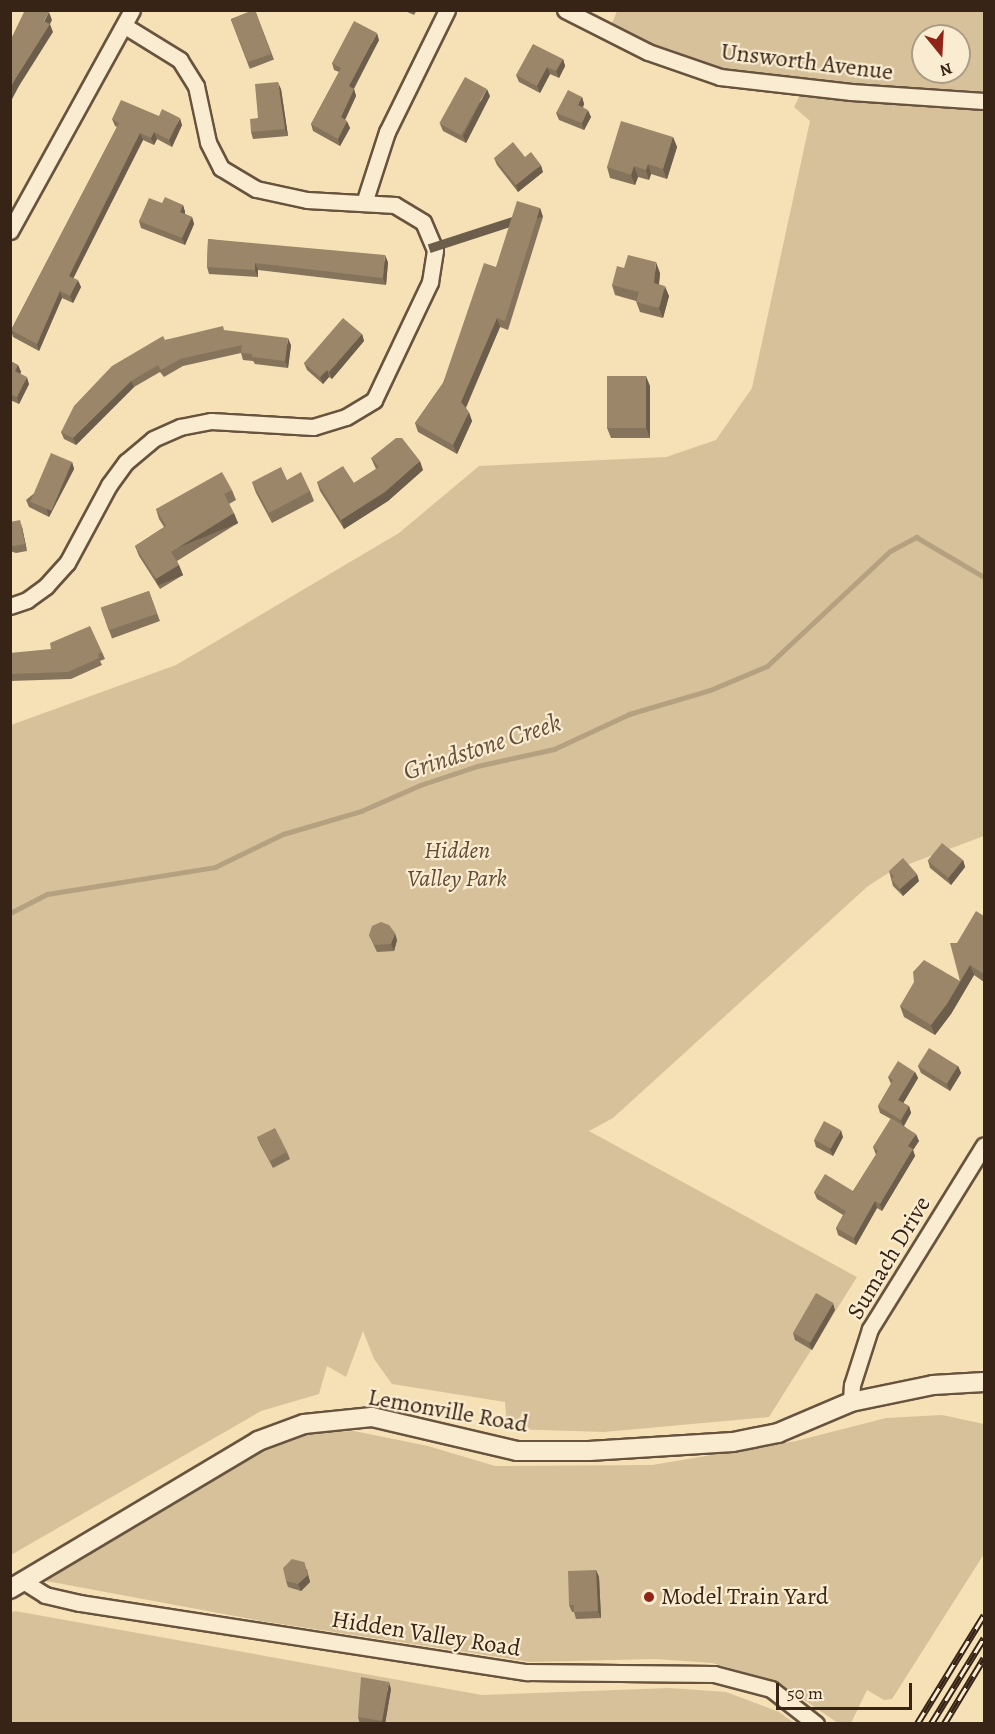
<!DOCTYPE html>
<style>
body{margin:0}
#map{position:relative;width:995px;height:1734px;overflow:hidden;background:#f6e1b6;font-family:Alegreya,serif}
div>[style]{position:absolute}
.green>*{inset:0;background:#d6c19b}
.stream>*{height:5px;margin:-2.5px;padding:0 2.5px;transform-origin:2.5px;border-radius:2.5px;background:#b5a180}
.roads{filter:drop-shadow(2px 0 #68533f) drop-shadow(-2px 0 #68533f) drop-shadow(0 2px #68533f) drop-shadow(0 -2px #68533f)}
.minor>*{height:15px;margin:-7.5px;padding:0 7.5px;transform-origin:7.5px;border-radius:7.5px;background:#f9ecd0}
.tertiary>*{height:18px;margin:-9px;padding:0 9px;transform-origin:9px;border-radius:9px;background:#f9ecd0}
.rail>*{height:7px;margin-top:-3.5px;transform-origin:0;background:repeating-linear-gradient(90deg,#f9ecd0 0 14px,#382417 0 28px);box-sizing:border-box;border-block:2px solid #382417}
.wall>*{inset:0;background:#85735b;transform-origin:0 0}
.shaded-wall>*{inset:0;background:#6c5e4a;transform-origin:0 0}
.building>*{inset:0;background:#9b866a;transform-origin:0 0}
.dots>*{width:16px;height:16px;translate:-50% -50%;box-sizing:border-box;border:3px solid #f9ecd0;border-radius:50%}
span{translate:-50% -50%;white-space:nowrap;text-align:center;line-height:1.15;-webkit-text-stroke:4.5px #f9ecd0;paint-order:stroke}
.street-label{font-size:24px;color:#382417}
.park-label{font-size:24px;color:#604b38;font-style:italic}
.poi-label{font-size:24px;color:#382417}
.left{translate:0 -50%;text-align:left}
.water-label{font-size:26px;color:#64503c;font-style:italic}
.frame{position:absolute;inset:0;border:12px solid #382417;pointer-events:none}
.north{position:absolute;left:911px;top:24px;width:60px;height:60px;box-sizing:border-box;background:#f9ecd0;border:2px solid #ac9c86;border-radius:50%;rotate:162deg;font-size:16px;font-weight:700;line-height:24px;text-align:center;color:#382417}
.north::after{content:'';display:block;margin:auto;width:21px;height:27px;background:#8f2418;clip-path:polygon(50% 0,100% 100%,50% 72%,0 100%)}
.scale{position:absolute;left:776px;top:1683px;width:136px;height:27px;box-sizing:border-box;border:3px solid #382417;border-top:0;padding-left:8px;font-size:18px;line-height:21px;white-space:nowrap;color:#382417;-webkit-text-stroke:4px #f9ecd0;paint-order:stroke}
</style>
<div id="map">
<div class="green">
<div style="clip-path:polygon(evenodd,617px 11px,984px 11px,984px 836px,893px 870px,868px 886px,613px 1118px,589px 1131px,857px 1277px,769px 1417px,604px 1432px,507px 1429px,505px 1402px,392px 1384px,374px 1359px,363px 1331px,346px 1377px,327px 1366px,319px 1394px,261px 1411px,11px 1555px,11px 725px,176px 665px,399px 533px,479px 466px,666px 457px,716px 440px,752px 388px,810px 121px,794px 107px,801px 93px,607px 36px,617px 11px,923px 36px,959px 36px,959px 72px,923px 72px,923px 36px)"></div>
<div style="clip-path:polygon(942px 1415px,984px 1424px,984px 1554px,892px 1699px,884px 1700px,867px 1690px,851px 1723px,838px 1723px,778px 1682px,712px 1663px,655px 1659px,531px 1662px,261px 1621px,46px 1581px,219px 1473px,302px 1433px,354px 1431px,428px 1446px,495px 1466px,652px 1465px,796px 1441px,886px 1418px)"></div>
<div style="clip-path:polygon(15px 1611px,482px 1695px,670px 1688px,726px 1692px,779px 1712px,794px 1723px,11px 1724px,10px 1613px)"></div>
</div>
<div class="stream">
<div style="left:10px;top:913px;width:42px;rotate:-27.2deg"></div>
<div style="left:47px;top:894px;width:170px;rotate:-9.1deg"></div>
<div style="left:215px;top:867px;width:76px;rotate:-25.9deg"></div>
<div style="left:283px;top:834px;width:81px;rotate:-16.4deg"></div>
<div style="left:361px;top:811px;width:64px;rotate:-23.8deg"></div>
<div style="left:420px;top:785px;width:60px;rotate:-18.4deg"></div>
<div style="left:477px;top:766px;width:79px;rotate:-12.4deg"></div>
<div style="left:554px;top:749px;width:83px;rotate:-25deg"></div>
<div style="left:629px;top:714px;width:84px;rotate:-16.5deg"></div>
<div style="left:710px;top:690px;width:62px;rotate:-22.8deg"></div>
<div style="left:767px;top:666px;width:168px;rotate:-43.1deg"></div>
<div style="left:890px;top:551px;width:30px;rotate:-28deg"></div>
<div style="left:916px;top:537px;width:79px;rotate:30.5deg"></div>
</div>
<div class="roads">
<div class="minor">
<div style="left:565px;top:10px;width:93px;rotate:26.8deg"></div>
<div style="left:648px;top:52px;width:76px;rotate:19.1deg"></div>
<div style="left:720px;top:77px;width:132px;rotate:6.5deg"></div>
<div style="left:851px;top:92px;width:133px;rotate:3.9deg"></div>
<div style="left:364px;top:203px;width:75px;rotate:-72.1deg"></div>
<div style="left:387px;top:132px;width:136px;rotate:-63.8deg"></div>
<div style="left:10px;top:231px;width:252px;rotate:-61.1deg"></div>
<div style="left:10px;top:606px;width:18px;rotate:-19deg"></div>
<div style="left:27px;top:600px;width:24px;rotate:-36deg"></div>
<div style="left:46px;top:586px;width:31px;rotate:-48deg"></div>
<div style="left:67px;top:563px;width:89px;rotate:-61.7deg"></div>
<div style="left:109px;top:485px;width:29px;rotate:-54deg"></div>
<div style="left:126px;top:462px;width:35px;rotate:-40deg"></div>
<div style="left:153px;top:439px;width:30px;rotate:-24deg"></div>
<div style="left:180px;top:427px;width:32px;rotate:-11deg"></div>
<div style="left:211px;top:421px;width:102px;rotate:3.4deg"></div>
<div style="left:313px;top:427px;width:34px;rotate:-17deg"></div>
<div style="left:346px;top:417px;width:33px;rotate:-31deg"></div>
<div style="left:374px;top:400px;width:131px;rotate:-64.6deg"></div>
<div style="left:430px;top:282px;width:32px;rotate:-81deg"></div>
<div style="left:435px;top:250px;width:30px;rotate:-113deg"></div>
<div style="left:423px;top:222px;width:33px;rotate:-149deg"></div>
<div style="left:395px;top:205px;width:88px;rotate:-176.7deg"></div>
<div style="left:307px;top:200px;width:52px;rotate:-167.8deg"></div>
<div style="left:256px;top:189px;width:41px;rotate:-149deg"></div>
<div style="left:221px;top:168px;width:29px;rotate:-117deg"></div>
<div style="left:208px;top:142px;width:57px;rotate:-102.1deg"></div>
<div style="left:196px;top:86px;width:31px;rotate:-122deg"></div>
<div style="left:180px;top:60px;width:65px;rotate:-148.3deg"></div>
<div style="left:851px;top:1402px;width:17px;rotate:-87deg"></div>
<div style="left:852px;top:1385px;width:59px;rotate:-72.2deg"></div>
<div style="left:870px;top:1329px;width:216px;rotate:-58.2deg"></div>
<div style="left:23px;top:1581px;width:26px;rotate:32deg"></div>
<div style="left:45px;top:1595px;width:36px;rotate:13deg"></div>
<div style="left:80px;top:1603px;width:452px;rotate:8.8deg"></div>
<div style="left:527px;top:1672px;width:187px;rotate:0.6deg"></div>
<div style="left:714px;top:1674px;width:59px;rotate:14.7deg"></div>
<div style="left:771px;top:1689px;width:57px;rotate:37.9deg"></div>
</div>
<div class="tertiary">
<div style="left:10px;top:1589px;width:289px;rotate:-30.8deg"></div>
<div style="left:258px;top:1441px;width:49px;rotate:-20.3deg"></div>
<div style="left:304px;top:1424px;width:68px;rotate:-5.9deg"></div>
<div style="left:372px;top:1417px;width:149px;rotate:13.2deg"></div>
<div style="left:517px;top:1451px;width:72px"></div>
<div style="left:589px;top:1451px;width:144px;rotate:-3.6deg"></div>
<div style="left:733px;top:1442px;width:46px;rotate:-11.3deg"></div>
<div style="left:778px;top:1433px;width:79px;rotate:-23deg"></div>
<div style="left:851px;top:1402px;width:84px;rotate:-11.7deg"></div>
<div style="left:933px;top:1385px;width:51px;rotate:-3.4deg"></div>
</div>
</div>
<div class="rail">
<div style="left:917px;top:1724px;width:128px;rotate:-58.4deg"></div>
<div style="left:931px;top:1724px;width:101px;rotate:-58.4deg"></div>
<div style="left:944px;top:1724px;width:77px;rotate:-58.8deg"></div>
</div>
<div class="wall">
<div style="left:255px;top:10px;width:53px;height:26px;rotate:69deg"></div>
<div style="clip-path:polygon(403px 10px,417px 10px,414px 15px)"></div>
<div style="clip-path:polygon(379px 40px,354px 89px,356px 96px,345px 120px,350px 128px,340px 146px,313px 131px,311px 124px,339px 72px,334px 70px,332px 63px)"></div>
<div style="clip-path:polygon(563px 59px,565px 66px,559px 78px,550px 74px,540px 93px,519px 82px,516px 75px)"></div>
<div style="clip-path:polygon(281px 89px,288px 136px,253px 139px,251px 132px,258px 118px)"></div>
<div style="clip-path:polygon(490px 96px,466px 143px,443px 131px,440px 124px)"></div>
<div style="clip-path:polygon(582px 97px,584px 104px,583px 107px,591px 117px,584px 130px,559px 120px,556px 113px)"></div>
<div style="clip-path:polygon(112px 119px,182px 125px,172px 147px,157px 139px,154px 145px,143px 140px,73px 278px,81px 287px,73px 303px,62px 298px,39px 351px,13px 337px,11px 330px,117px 127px,115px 126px)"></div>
<div style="clip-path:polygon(673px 137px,677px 147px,667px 179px,651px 174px,649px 180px,638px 177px,635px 185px,610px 178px,607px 167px)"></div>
<div style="clip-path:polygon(525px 157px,543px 172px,518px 192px,497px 165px,494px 158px)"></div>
<div style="clip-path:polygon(162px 203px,183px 205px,185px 212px,185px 214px,192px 217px,194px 224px,185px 245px,141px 228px,139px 221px)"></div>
<div style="clip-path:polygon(540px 208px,543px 217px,508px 330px,500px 327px,466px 408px,472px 421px,457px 454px,418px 432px,415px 423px,443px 383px,496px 267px)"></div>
<div style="clip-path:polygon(208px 239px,388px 262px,386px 285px,258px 270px,258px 277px,209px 274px,207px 267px)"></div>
<div style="clip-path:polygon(624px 268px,660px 273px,659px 284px,669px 296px,663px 318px,640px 312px,636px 301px,615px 295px,612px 285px)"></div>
<div style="clip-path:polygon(224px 331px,291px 345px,288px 368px,255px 364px,253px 361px,243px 360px,241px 353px,183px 366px,164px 377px,160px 372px,134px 387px,76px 445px,64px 439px,61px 432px,165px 340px)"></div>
<div style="clip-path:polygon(362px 334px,364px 341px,332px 379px,329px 377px,323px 384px,307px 370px,304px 363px)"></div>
<div style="clip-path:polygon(10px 361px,18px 365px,21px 372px,20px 373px,29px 384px,19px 404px,10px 400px)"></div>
<div style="clip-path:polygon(650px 386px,650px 438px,611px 438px,607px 428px)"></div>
<div style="clip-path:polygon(371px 458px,423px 470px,388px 501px,344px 529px,320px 491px,317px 482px,354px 483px,376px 469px)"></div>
<div style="clip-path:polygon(72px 462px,74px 469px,49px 517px,29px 507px,26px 500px)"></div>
<div style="clip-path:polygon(287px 480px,310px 491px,314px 501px,272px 523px,256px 493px,252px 482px)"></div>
<div style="clip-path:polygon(232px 490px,236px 500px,229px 504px,238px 523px,177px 561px,183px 575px,160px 589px,139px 556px,135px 546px,164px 527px,159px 519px,156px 509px)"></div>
<div style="clip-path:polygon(10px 522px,22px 527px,27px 551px,16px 553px,10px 551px)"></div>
<div style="left:149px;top:591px;width:32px;height:51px;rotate:70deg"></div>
<div style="clip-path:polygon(102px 652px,105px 659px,100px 661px,102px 665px,71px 679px,10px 681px,10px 653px)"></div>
<div style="clip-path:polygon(963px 860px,965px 867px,951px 885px,930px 868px,928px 861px)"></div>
<div style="clip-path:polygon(889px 871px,919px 881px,903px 896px,893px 886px)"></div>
<div style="clip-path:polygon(984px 916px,984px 982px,974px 975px,951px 1014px,935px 1035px,904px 1017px,900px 1006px,960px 981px,957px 943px)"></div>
<div style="clip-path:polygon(369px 935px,397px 940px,394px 951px,377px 952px)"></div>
<div style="clip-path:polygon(918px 1066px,958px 1066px,961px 1073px,950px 1091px,921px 1073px)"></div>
<div style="clip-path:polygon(915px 1072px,918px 1078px,903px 1103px,909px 1106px,911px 1113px,904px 1126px,919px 1141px,913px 1150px,915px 1156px,882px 1211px,877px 1208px,856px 1245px,838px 1235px,836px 1228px,843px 1215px,817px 1199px,814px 1192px,853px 1191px,876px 1155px,873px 1147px,891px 1119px,880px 1113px,878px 1106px,891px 1084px,888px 1077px)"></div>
<div style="clip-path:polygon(257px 1137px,287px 1152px,290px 1159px,273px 1168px,260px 1144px)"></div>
<div style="clip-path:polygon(843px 1137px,833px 1156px,816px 1147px,814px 1140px)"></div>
<div style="clip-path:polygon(835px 1310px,812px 1350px,795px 1340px,793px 1333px)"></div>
<div style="clip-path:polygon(307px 1569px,310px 1582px,301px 1591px,288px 1587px,286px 1581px)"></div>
<div style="clip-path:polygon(596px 1570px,599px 1577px,601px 1618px,576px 1619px,574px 1612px,572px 1612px,569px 1605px)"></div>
<div style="clip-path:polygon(391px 1689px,385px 1724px,360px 1724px,358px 1717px)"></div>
</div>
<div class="shaded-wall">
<div style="clip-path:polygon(49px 12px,52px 20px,49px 26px,50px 24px,53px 32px,19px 86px,10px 103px,10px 88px)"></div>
<div style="clip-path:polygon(377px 33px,379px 40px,351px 93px,349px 86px)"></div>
<div style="clip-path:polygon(563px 59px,565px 66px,559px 78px,556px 71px)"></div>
<div style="clip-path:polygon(547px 67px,550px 74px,540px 93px,537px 86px)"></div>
<div style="clip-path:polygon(278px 82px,281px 89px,288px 136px,285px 129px)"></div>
<div style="clip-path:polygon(354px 89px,356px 96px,343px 124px,341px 117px)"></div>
<div style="clip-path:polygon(487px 89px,490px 96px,466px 143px,463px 136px)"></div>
<div style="clip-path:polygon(582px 97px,584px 104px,581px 112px,578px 105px)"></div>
<div style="clip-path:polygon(588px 110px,591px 117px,584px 130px,582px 123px)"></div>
<div style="clip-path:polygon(180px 118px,182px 125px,172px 147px,169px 140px)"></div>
<div style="clip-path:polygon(347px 121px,350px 128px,340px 146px,338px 139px)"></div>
<div style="clip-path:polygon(154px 132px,157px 139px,154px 145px,151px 138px)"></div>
<div style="clip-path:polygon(140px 133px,143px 140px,71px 283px,69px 276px)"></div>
<div style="clip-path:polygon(673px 137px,677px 147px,667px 179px,663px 169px)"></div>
<div style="clip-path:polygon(648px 164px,651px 174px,649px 180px,646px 170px)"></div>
<div style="clip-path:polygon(541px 165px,543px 172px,518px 192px,516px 185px)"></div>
<div style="clip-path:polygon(634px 166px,638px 177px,635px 185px,631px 175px)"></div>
<div style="clip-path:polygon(183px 205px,185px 212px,183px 218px,180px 212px)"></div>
<div style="left:540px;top:208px;width:9px;height:118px;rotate:72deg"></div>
<div style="clip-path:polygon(192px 217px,194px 224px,185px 245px,182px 238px)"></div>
<div style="clip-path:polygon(385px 255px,388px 262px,386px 285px,383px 278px)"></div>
<div style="clip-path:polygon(656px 262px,660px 273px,658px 293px,654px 283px)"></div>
<div style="clip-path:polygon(255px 263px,258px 270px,258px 277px,255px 270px)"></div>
<div style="clip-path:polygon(78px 280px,81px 287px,73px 303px,70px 296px)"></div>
<div style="clip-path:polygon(665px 286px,669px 296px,663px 318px,659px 308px)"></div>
<div style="clip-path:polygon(60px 291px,62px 298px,39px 351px,37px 344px)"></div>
<div style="clip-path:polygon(497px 318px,500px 327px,464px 411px,461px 402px)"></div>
<div style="clip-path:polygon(362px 334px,364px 341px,332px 379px,329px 372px)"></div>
<div style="clip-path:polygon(288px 338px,291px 345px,288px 368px,285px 361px)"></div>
<div style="clip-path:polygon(18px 365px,21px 372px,18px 378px,15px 371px)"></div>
<div style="clip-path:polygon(327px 370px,329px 377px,323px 384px,320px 377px)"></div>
<div style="clip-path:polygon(646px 376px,650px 386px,650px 438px,646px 428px)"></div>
<div style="clip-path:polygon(27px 377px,29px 384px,19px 404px,17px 397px)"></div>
<div style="clip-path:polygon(131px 381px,134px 387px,76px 445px,73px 438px)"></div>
<div style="clip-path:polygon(469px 412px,472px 421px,457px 454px,453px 445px)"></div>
<div style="clip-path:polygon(420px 461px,423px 470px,388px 501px,344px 529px,341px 520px)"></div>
<div style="clip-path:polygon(72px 462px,74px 469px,49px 517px,47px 510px)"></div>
<div style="left:234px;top:513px;width:11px;height:74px;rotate:68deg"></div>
<div style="clip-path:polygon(20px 520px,22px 527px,27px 551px,25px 544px)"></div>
<div style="left:179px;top:565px;width:11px;height:27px;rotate:68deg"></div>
<div style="clip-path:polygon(963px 860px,965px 867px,951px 885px,948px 878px)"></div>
<div style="clip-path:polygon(917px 874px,919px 881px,903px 896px,900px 889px)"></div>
<div style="clip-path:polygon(395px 933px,397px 940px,394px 951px,391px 944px)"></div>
<div style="clip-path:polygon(970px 965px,974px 975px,951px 1014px,935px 1035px,931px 1025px)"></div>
<div style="clip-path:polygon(958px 1066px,961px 1073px,950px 1091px,947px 1084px)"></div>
<div style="clip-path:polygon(915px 1072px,918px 1078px,901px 1107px,898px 1100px)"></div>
<div style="clip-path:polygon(909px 1106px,911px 1113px,903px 1127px,901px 1120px)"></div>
<div style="clip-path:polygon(841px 1130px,843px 1137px,833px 1156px,830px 1149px)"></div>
<div style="clip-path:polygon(916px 1134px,919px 1141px,913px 1150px,915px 1156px,882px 1211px,880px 1204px,908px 1146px)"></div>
<div style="clip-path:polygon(875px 1201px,877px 1208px,856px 1245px,854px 1238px)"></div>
<div style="clip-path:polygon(833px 1303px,835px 1310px,812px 1350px,809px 1343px)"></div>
<div style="clip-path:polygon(304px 1562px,310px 1582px,301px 1591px,298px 1584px)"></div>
<div style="clip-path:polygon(596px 1570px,599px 1577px,601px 1618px,598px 1611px)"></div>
<div style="clip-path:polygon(389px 1682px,391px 1689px,385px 1724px,383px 1724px,382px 1721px)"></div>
</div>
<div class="building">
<div style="clip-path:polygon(25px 10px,46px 10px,49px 12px,44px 21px,50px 24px,16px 78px,10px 88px,10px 41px)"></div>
<div style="clip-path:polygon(253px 10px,255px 10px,271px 54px,248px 62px,231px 19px)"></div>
<div style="clip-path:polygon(354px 21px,377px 33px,349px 86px,354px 89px,341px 117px,347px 121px,338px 139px,311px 124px,341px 68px,332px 63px)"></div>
<div style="clip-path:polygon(533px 44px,563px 59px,556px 71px,547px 67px,537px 86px,516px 75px)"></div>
<div style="left:465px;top:77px;width:25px;height:53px;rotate:29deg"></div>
<div style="clip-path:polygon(278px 82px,285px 129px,251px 132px,250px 119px,258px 118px,255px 84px)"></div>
<div style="clip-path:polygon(568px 90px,582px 97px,578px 105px,588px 110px,582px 123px,556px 113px)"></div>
<div style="clip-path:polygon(121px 100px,159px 116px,162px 109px,180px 118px,169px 140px,154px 132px,151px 138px,140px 133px,69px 276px,78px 280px,70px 296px,60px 291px,37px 344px,11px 330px,119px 123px,112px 119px)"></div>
<div style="clip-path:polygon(621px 121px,673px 137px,663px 169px,648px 164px,646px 170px,634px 166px,631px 175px,607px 167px)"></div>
<div style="clip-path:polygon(513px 142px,525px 157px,531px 152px,541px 165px,516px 185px,494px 158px)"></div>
<div style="clip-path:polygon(165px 197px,183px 205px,180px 212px,192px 217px,182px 238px,139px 221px,149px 198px,162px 203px)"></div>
<div style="clip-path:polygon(517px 201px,540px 208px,505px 321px,497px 318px,461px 402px,469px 412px,453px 445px,415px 423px,443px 383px,484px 263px,496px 267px)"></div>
<div style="clip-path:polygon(208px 239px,385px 255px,383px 278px,255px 263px,255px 270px,207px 267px)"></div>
<div style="clip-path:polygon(628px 255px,656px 262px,654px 283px,665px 286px,659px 308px,636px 302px,639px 292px,612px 285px,617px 266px,624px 268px)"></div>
<div style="clip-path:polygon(343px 318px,362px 334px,329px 372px,327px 370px,320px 377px,304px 363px)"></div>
<div style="clip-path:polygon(223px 326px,224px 330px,288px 338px,285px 361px,252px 357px,252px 354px,241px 353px,242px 345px,180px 359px,161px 370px,158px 365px,131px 381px,73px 438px,61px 432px,74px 406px,112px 366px,163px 336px,165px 340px)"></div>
<div style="clip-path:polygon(10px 361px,18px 365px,15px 371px,27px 377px,17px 397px,10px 394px)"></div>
<div style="left:607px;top:376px;width:39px;height:52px"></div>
<div style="clip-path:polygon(396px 438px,402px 438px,420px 461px,385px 492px,341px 520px,317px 482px,343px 466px,354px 483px,379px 467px,371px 458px)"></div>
<div style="left:51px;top:453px;width:23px;height:53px;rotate:23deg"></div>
<div style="clip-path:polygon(281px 467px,287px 480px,301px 472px,310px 491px,269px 513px,252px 482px)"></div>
<div style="clip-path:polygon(222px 472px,232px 490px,224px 494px,234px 513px,171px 552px,179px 565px,156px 579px,135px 546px,166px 526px,156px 509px)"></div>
<div style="clip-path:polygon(20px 520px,25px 544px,13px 546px,10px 545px,10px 522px)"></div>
<div style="left:149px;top:591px;width:24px;height:51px;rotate:71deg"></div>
<div style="clip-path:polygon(90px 626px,102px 652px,98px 654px,99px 658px,68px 672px,10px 674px,10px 653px,51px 649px,50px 643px)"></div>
<div style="left:942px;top:843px;width:27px;height:23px;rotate:39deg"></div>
<div style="clip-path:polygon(903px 858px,917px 874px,900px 889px,891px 879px,894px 877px,889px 871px)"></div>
<div style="clip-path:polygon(976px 911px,984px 916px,984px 974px,970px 965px,947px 1004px,931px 1025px,900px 1006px,914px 982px,913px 972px,924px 960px,960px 981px,950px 943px,957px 943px)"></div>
<div style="clip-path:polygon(381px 922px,389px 925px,395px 933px,391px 944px,374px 945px,369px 935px,372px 926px)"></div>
<div style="left:929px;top:1048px;width:34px;height:21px;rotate:32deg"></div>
<div style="clip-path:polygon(898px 1061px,915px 1072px,898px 1100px,909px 1106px,901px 1120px,878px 1106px,893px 1080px,888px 1077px)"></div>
<div style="clip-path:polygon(891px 1118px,916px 1134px,908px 1146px,913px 1149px,880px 1204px,875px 1201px,854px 1238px,836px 1228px,846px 1211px,814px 1192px,825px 1174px,853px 1191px,878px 1151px,873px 1147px)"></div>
<div style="left:824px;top:1121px;width:19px;height:21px;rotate:28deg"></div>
<div style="left:275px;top:1128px;width:27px;height:20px;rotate:63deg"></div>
<div style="left:816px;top:1293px;width:20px;height:46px;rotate:30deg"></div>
<div style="clip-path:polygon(292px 1559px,304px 1562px,308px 1575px,298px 1584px,286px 1581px,283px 1568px)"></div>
<div style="clip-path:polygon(596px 1570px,598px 1611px,574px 1612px,574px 1605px,569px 1605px,568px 1571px)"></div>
<div style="clip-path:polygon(361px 1677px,389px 1682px,382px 1721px,358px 1717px)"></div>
</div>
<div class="dots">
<div style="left:649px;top:1597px;background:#8f2418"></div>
</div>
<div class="street-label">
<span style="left:807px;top:62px;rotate:7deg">Unsworth Avenue</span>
<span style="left:889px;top:1258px;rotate:-59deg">Sumach Drive</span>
<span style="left:448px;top:1411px;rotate:10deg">Lemonville Road</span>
<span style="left:426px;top:1634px;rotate:9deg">Hidden Valley Road</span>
</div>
<div class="park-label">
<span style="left:457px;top:865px">Hidden<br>Valley Park</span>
</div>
<div class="poi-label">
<span class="left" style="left:661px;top:1597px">Model Train Yard</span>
</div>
<div class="water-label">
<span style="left:482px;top:747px;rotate:-18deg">Grindstone Creek</span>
</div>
<div class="frame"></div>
<div class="north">N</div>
<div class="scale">50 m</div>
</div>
